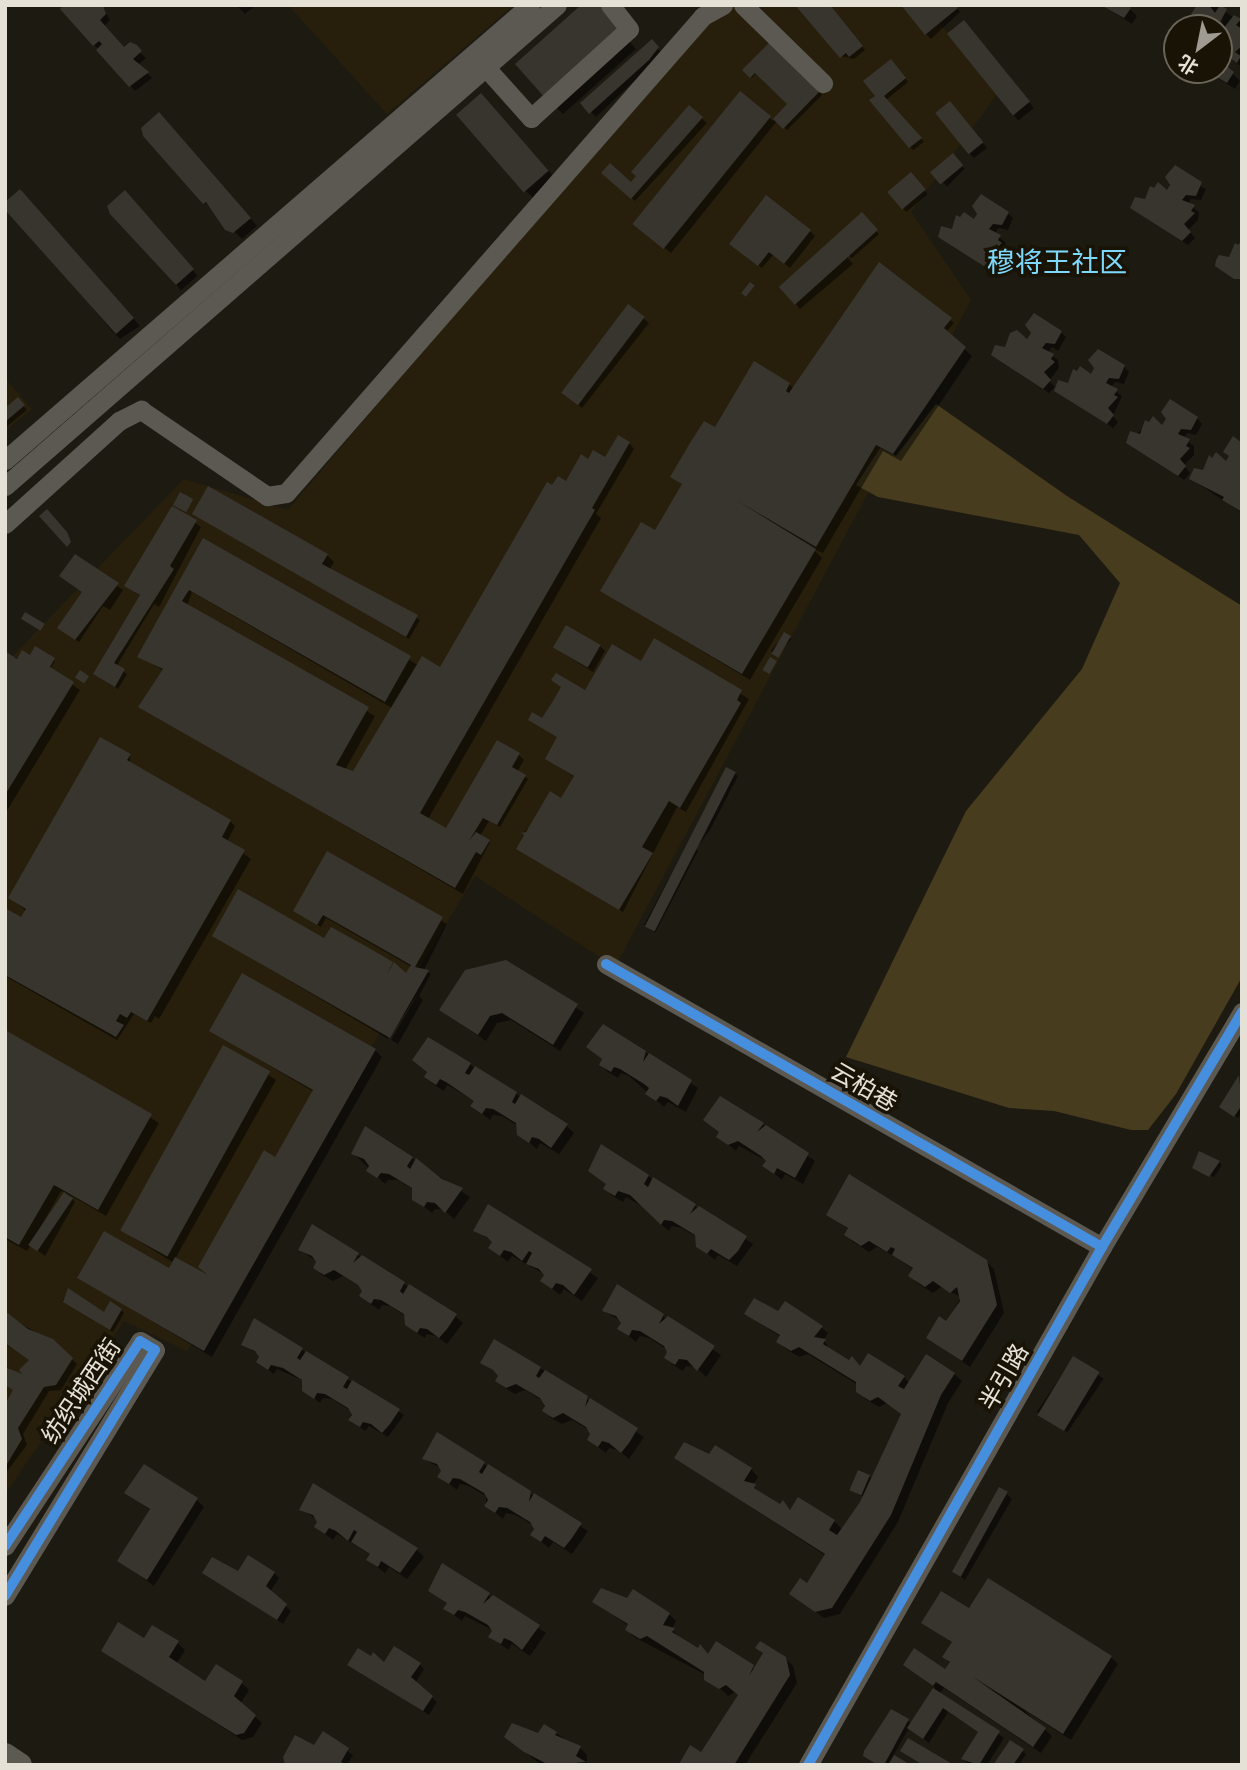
<!DOCTYPE html>
<meta charset="utf-8">
<style>
body{margin:0}
#map{position:relative;width:1247px;height:1770px;overflow:hidden;background:#1d1a12;font-family:Ubuntu,"Noto Sans SC",sans-serif}
div>[style]{position:absolute}
.built>*{inset:0;background:#271f0c}
.green>*{inset:0;background:#483c1e}
.shadow>*{inset:0;background:#0007;transform-origin:0 0}
.building>*{inset:0;background:#38352f;transform-origin:0 0}
.minor>*{height:19px;margin:-9.5px;padding:0 9.5px;transform-origin:9.5px;border-radius:9.5px;background:#5c5953}
.major>*{height:24px;margin:-12px;padding:0 12px;transform-origin:12px;border-radius:12px;background:#5d5a51}
.cycleway>*{height:10px;margin:-5px;padding:0 5px;transform-origin:5px;border-radius:5px;background:#468fdf}
span{translate:-50% -50%;white-space:nowrap;text-align:center;line-height:1.15;-webkit-text-stroke:7px #191305;paint-order:stroke}
.street-label{font-size:24px;color:#e5e1d7}
.quarter-label{font-size:28px;color:#7ed8fc}
.frame{position:absolute;inset:0;border:7px solid #e5e1d7;pointer-events:none}
.north{position:absolute;left:1163px;top:14px;width:70px;height:70px;box-sizing:border-box;background:#191305;border:2px solid #6b6559;border-radius:50%;rotate:212deg;font-size:19px;font-weight:700;line-height:28px;text-align:center;color:#e5e1d7}
.north::after{content:'';display:block;margin:auto;width:24px;height:32px;background:#9f9b92;clip-path:polygon(50% 0,100% 100%,50% 72%,0 100%)}
</style>
<div id="map">
<div class="built">
<div style="clip-path:polygon(288px 5px,514px 5px,387px 114px)"></div>
<div style="clip-path:polygon(715px 5px,923px 5px,1000px 90px,911px 212px,971px 300px,615px 967px,475px 876px,187px 1351px,124px 1321px,5px 1494px,5px 664px,184px 479px,288px 510px)"></div>
<div style="clip-path:polygon(5px 378px,32px 409px,5px 431px)"></div>
</div>
<div class="green">
<div style="clip-path:polygon(936px 404px,1067px 496px,1242px 606px,1242px 977px,1176px 1094px,1148px 1130px,1131px 1130px,1054px 1111px,1009px 1108px,846px 1057px,966px 811px,1082px 669px,1120px 583px,1079px 535px,878px 497px,856px 485px,880px 448px,896px 456px)"></div>
</div>
<div class="shadow">
<div style="clip-path:polygon(236px 5px,256px 5px,245px 14px)"></div>
<div style="clip-path:polygon(597px 5px,636px 49px,563px 114px,556px 107px)"></div>
<div style="clip-path:polygon(829px 5px,865px 50px,854px 59px,841px 56px)"></div>
<div style="clip-path:polygon(954px 5px,960px 12px,931px 39px,926px 34px)"></div>
<div style="clip-path:polygon(1102px 5px,1130px 9px,1137px 16px,1132px 24px)"></div>
<div style="clip-path:polygon(1196px 5px,1215px 5px,1242px 23px,1242px 67px,1232px 60px,1226px 67px,1240px 81px,1235px 89px,1205px 70px,1219px 70px,1219px 28px,1224px 18px,1215px 28px,1186px 28px,1198px 19px,1193px 14px)"></div>
<div style="clip-path:polygon(103px 8px,110px 20px,104px 26px,124px 50px,130px 44px,146px 58px,138px 65px,152px 78px,135px 91px,63px 9px)"></div>
<div style="left:969px;top:28px;width:103px;height:20px;rotate:51deg"></div>
<div style="clip-path:polygon(651px 42px,663px 54px,596px 117px,582px 103px)"></div>
<div style="clip-path:polygon(778px 51px,822px 95px,787px 130px,777px 121px,671px 253px,641px 229px,740px 93px,773px 121px,790px 104px,757px 72px,752px 78px,745px 70px)"></div>
<div style="clip-path:polygon(894px 64px,908px 82px,886px 100px,924px 142px,913px 150px,872px 100px)"></div>
<div style="clip-path:polygon(488px 103px,555px 178px,533px 198px,526px 191px)"></div>
<div style="clip-path:polygon(689px 108px,707px 123px,635px 201px,603px 173px,631px 184px)"></div>
<div style="clip-path:polygon(955px 109px,987px 148px,974px 158px,969px 153px)"></div>
<div style="clip-path:polygon(166px 122px,257px 226px,242px 239px,192px 190px)"></div>
<div style="left:952px;top:156px;width:18px;height:25px;rotate:45deg"></div>
<div style="clip-path:polygon(1170px 172px,1206px 189px,1201px 200px,1191px 199px,1188px 204px,1199px 212px,1198px 220px,1188px 230px,1195px 238px,1188px 245px,1132px 208px,1169px 194px)"></div>
<div style="left:911px;top:174px;width:26px;height:28px;rotate:50deg"></div>
<div style="left:130px;top:198px;width:103px;height:22px;rotate:49deg"></div>
<div style="clip-path:polygon(27px 199px,140px 326px,120px 339px,113px 332px,5px 204px)"></div>
<div style="clip-path:polygon(1008px 213px,1013px 218px,1008px 230px,998px 228px,995px 234px,1005px 242px,1006px 249px,996px 262px,1002px 268px,996px 274px,939px 236px)"></div>
<div style="clip-path:polygon(862px 215px,879px 234px,852px 258px,843px 252px,853px 264px,800px 309px,795px 303px)"></div>
<div style="clip-path:polygon(810px 231px,815px 236px,790px 268px,773px 255px,762px 268px,735px 247px)"></div>
<div style="clip-path:polygon(879px 265px,954px 323px,946px 332px,972px 356px,901px 461px,883px 451px,823px 553px,813px 549px,822px 558px,750px 680px,602px 591px,656px 532px,683px 485px,672px 477px,714px 429px,789px 384px,794px 389px)"></div>
<div style="clip-path:polygon(643px 318px,649px 323px,582px 408px,567px 396px)"></div>
<div style="clip-path:polygon(1061px 332px,1066px 337px,1058px 351px,1052px 347px,1048px 353px,1058px 360px,1059px 368px,1049px 381px,1055px 387px,1049px 393px,993px 355px)"></div>
<div style="clip-path:polygon(1124px 367px,1129px 372px,1124px 384px,1115px 382px,1111px 388px,1122px 396px,1113px 416px,1118px 422px,1113px 428px,1056px 390px)"></div>
<div style="clip-path:polygon(18px 400px,27px 410px,5px 428px,5px 411px)"></div>
<div style="clip-path:polygon(1197px 418px,1202px 424px,1196px 435px,1187px 433px,1184px 439px,1194px 446px,1194px 455px,1184px 465px,1190px 473px,1184px 480px,1128px 442px,1153px 419px,1162px 428px)"></div>
<div style="clip-path:polygon(evenodd,629px 443px,634px 449px,596px 514px,601px 518px,428px 819px,453px 834px,519px 755px,524px 760px,517px 772px,528px 779px,500px 827px,489px 821px,480px 836px,490px 842px,463px 894px,143px 708px,164px 671px,139px 656px,203px 540px,418px 665px,441px 669px,559px 491px,589px 461px,606px 459px,629px 443px,192px 592px,392px 708px,354px 773px,345px 770px,375px 716px,187px 606px,192px 592px)"></div>
<div style="clip-path:polygon(1242px 443px,1242px 513px,1191px 479px,1226px 464px)"></div>
<div style="clip-path:polygon(173px 508px,201px 527px,159px 607px,154px 604px,116px 667px,127px 674px,118px 689px,99px 677px,142px 597px,126px 586px)"></div>
<div style="clip-path:polygon(194px 514px,327px 555px,334px 562px,329px 571px,420px 620px,409px 639px)"></div>
<div style="clip-path:polygon(75px 556px,123px 590px,110px 610px,103px 606px,79px 642px,63px 631px,83px 592px)"></div>
<div style="left:785px;top:634px;width:8px;height:22px;rotate:40deg"></div>
<div style="clip-path:polygon(654px 641px,749px 699px,686px 812px,677px 807px,623px 912px,518px 849px,524px 832px,562px 800px,575px 778px,547px 758px,559px 738px,543px 721px,584px 691px,641px 663px)"></div>
<div style="clip-path:polygon(600px 646px,605px 651px,593px 672px,555px 648px)"></div>
<div style="clip-path:polygon(36px 649px,55px 661px,50px 669px,80px 690px,5px 814px,5px 656px,37px 661px)"></div>
<div style="clip-path:polygon(130px 755px,130px 764px,230px 821px,235px 826px,227px 842px,251px 859px,159px 1019px,155px 1016px,151px 1023px,134px 1014px,117px 1040px,5px 976px,5px 910px,21px 920px,26px 911px,10px 898px)"></div>
<div style="clip-path:polygon(727px 769px,738px 776px,710px 830px,698px 846px,691px 843px,698px 851px,655px 933px,644px 925px,697px 825px,704px 827px,698px 822px)"></div>
<div style="clip-path:polygon(328px 854px,447px 924px,424px 970px,431px 974px,419px 996px,423px 1000px,398px 1044px,391px 1040px,419px 992px,388px 1039px,214px 936px,331px 944px,332px 929px,406px 976px,412px 967px,326px 918px,321px 927px,299px 914px)"></div>
<div style="clip-path:polygon(505px 962px,584px 1013px,560px 1051px,511px 1020px,497px 1023px,486px 1041px,441px 1010px)"></div>
<div style="clip-path:polygon(211px 1031px,375px 1050px,382px 1057px,212px 1357px,79px 1278px,176px 1274px,174px 1263px,121px 1230px,224px 1047px,276px 1080px,175px 1259px,208px 1278px,314px 1092px)"></div>
<div style="clip-path:polygon(5px 1032px,159px 1123px,106px 1216px,70px 1195px,75px 1202px,45px 1256px,34px 1248px,66px 1193px,61px 1191px,27px 1251px,5px 1239px)"></div>
<div style="clip-path:polygon(429px 1039px,567px 1126px,574px 1133px,559px 1154px,540px 1143px,537px 1149px,519px 1134px,518px 1126px,502px 1116px,493px 1115px,490px 1120px,473px 1106px,476px 1101px,447px 1085px,444px 1091px,433px 1084px,426px 1077px)"></div>
<div style="clip-path:polygon(588px 1047px,645px 1052px,698px 1088px,686px 1112px,668px 1102px,664px 1107px,629px 1076px,621px 1073px,618px 1078px,608px 1072px,601px 1065px,604px 1061px)"></div>
<div style="clip-path:polygon(1240px 1078px,1242px 1113px,1238px 1118px,1222px 1107px)"></div>
<div style="clip-path:polygon(762px 1124px,815px 1161px,803px 1184px,785px 1174px,782px 1180px,765px 1166px,767px 1161px,739px 1146px,736px 1151px,718px 1137px)"></div>
<div style="clip-path:polygon(353px 1153px,412px 1158px,470px 1197px,454px 1219px,444px 1210px,435px 1209px,432px 1213px,414px 1199px,414px 1190px,398px 1180px,388px 1180px,385px 1184px)"></div>
<div style="clip-path:polygon(1219px 1162px,1222px 1165px,1214px 1177px,1195px 1168px)"></div>
<div style="clip-path:polygon(590px 1171px,648px 1176px,753px 1244px,737px 1266px,718px 1255px,715px 1260px,697px 1246px,697px 1237px,681px 1228px,672px 1226px,669px 1231px,652px 1217px,654px 1213px,626px 1197px,623px 1202px,613px 1196px,605px 1189px,608px 1184px)"></div>
<div style="clip-path:polygon(488px 1206px,598px 1278px,582px 1301px,564px 1289px,560px 1295px,542px 1281px,546px 1275px,512px 1256px,508px 1262px,490px 1248px,494px 1242px,476px 1231px)"></div>
<div style="clip-path:polygon(828px 1214px,986px 1261px,994px 1269px,1004px 1313px,970px 1367px,935px 1343px,961px 1297px,941px 1287px,933px 1293px,917px 1283px,910px 1275px,914px 1270px,896px 1257px,877px 1247px,869px 1252px,853px 1242px,846px 1235px,849px 1230px)"></div>
<div style="clip-path:polygon(312px 1226px,455px 1316px,463px 1323px,447px 1344px,436px 1336px,427px 1334px,425px 1338px,415px 1332px,406px 1316px,390px 1306px,382px 1305px,379px 1310px,369px 1303px,361px 1296px,363px 1288px,343px 1276px,333px 1281px,322px 1275px,315px 1267px,318px 1262px,300px 1250px)"></div>
<div style="clip-path:polygon(618px 1286px,721px 1355px,706px 1377px,696px 1367px,686px 1366px,683px 1371px,673px 1365px,666px 1358px,668px 1350px,649px 1338px,640px 1336px,636px 1342px,620px 1329px,623px 1322px,604px 1311px)"></div>
<div style="clip-path:polygon(69px 1291px,105px 1314px,121px 1310px,124px 1313px,113px 1332px,67px 1303px,63px 1300px)"></div>
<div style="clip-path:polygon(779px 1313px,820px 1326px,828px 1333px,824px 1340px,830px 1350px,861px 1367px,904px 1377px,910px 1384px,954px 1374px,962px 1381px,948px 1403px,898px 1522px,840px 1614px,824px 1618px,791px 1594px,807px 1585px,826px 1556px,676px 1458px,709px 1456px,751px 1469px,758px 1477px,753px 1485px,761px 1495px,792px 1511px,834px 1521px,843px 1530px,864px 1497px,852px 1490px,869px 1476px,872px 1480px,903px 1415px,887px 1403px,879px 1407px,865px 1399px,858px 1385px,808px 1354px,799px 1357px,786px 1349px,778px 1342px,781px 1337px,746px 1314px)"></div>
<div style="clip-path:polygon(5px 1315px,52px 1341px,77px 1364px,61px 1390px,49px 1391px,23px 1434px,27px 1445px,5px 1474px,5px 1407px,15px 1391px,5px 1370px,7px 1367px,23px 1378px,21px 1370px,31px 1360px,5px 1344px)"></div>
<div style="clip-path:polygon(243px 1344px,302px 1350px,404px 1415px,388px 1437px,369px 1426px,365px 1431px,351px 1420px,351px 1411px,332px 1399px,323px 1398px,320px 1403px,304px 1390px,304px 1381px,277px 1369px,274px 1374px,258px 1362px,259px 1354px)"></div>
<div style="left:1073px;top:1358px;width:37px;height:65px;rotate:34deg"></div>
<div style="clip-path:polygon(482px 1363px,540px 1368px,644px 1437px,629px 1459px,618px 1450px,609px 1448px,606px 1453px,589px 1440px,591px 1431px,572px 1420px,562px 1424px,551px 1418px,544px 1410px,545px 1402px,525px 1390px,515px 1394px,505px 1388px,497px 1381px,501px 1376px)"></div>
<div style="clip-path:polygon(424px 1459px,484px 1464px,588px 1531px,572px 1554px,553px 1542px,549px 1548px,532px 1534px,534px 1526px,516px 1515px,506px 1513px,503px 1519px,486px 1505px,486px 1496px,469px 1486px,460px 1484px,457px 1490px,439px 1476px,444px 1470px)"></div>
<div style="clip-path:polygon(127px 1493px,197px 1500px,204px 1507px,154px 1586px,120px 1561px,151px 1511px)"></div>
<div style="clip-path:polygon(1007px 1494px,1012px 1499px,965px 1580px,953px 1571px)"></div>
<div style="clip-path:polygon(301px 1509px,417px 1550px,424px 1557px,407px 1579px,389px 1567px,385px 1573px,368px 1560px,371px 1555px,337px 1534px,333px 1540px,316px 1527px,319px 1521px)"></div>
<div style="clip-path:polygon(205px 1573px,274px 1573px,279px 1578px,270px 1592px,291px 1611px,283px 1624px)"></div>
<div style="clip-path:polygon(430px 1590px,488px 1595px,546px 1633px,530px 1656px,512px 1644px,508px 1650px,491px 1637px,494px 1631px,465px 1616px,462px 1621px,445px 1608px,449px 1603px)"></div>
<div style="clip-path:polygon(594px 1602px,669px 1614px,676px 1621px,672px 1629px,680px 1639px,709px 1656px,756px 1669px,764px 1655px,758px 1648px,785px 1658px,793px 1666px,797px 1683px,745px 1765px,681px 1764px,701px 1755px,739px 1695px,735px 1692px,728px 1696px,706px 1675px,634px 1637px,627px 1630px,629px 1626px)"></div>
<div style="clip-path:polygon(969px 1611px,1111px 1657px,1118px 1664px,1071px 1740px,1024px 1710px,1052px 1736px,1041px 1753px,944px 1688px,939px 1694px,1004px 1738px,987px 1765px,970px 1765px,963px 1759px,980px 1733px,948px 1712px,929px 1743px,909px 1728px,893px 1756px,908px 1765px,880px 1765px,892px 1711px,912px 1724px,935px 1688px,905px 1665px,946px 1671px,951px 1664px,944px 1657px,953px 1643px,923px 1623px)"></div>
<div style="clip-path:polygon(144px 1641px,178px 1643px,185px 1650px,177px 1663px,206px 1684px,242px 1683px,249px 1690px,240px 1704px,262px 1723px,253px 1737px,242px 1740px,104px 1651px)"></div>
<div style="clip-path:polygon(419px 1664px,424px 1669px,416px 1682px,437px 1702px,429px 1715px,350px 1665px)"></div>
<div style="clip-path:polygon(544px 1726px,580px 1748px,587px 1755px,586px 1765px,541px 1765px,506px 1737px,539px 1735px)"></div>
<div style="clip-path:polygon(323px 1734px,353px 1755px,347px 1765px,287px 1765px,315px 1747px)"></div>
<div style="clip-path:polygon(1011px 1742px,1026px 1754px,1019px 1765px,995px 1765px)"></div>
</div>
<div class="building">
<div style="clip-path:polygon(64px 5px,103px 5px,106px 14px,100px 20px,124px 47px,130px 42px,137px 45px,142px 51px,133px 59px,149px 72px,129px 87px,96px 50px,102px 44px,99px 41px,93px 46px,60px 9px)"></div>
<div style="clip-path:polygon(581px 5px,599px 5px,630px 41px,554px 108px,515px 64px)"></div>
<div style="clip-path:polygon(795px 5px,830px 5px,863px 46px,849px 57px,846px 53px,840px 58px)"></div>
<div style="clip-path:polygon(901px 5px,956px 5px,958px 8px,925px 35px)"></div>
<div style="clip-path:polygon(1101px 5px,1127px 5px,1131px 8px,1124px 18px)"></div>
<div style="clip-path:polygon(1197px 5px,1209px 5px,1215px 13px,1220px 5px,1227px 9px,1218px 26px,1223px 29px,1234px 15px,1241px 19px,1236px 25px,1242px 29px,1242px 46px,1235px 52px,1241px 56px,1237px 63px,1224px 54px,1219px 59px,1219px 28px,1183px 28px,1186px 22px,1192px 26px,1197px 18px,1191px 14px)"></div>
<div style="left:964px;top:20px;width:105px;height:22px;rotate:51deg"></div>
<div style="clip-path:polygon(1174px 35px,1177px 36px,1177px 53px,1168px 46px)"></div>
<div style="clip-path:polygon(774px 38px,820px 91px,783px 129px,773px 119px,787px 104px,755px 73px,750px 78px,742px 70px)"></div>
<div style="clip-path:polygon(652px 39px,659px 47px,649px 60px,589px 114px,580px 103px)"></div>
<div style="clip-path:polygon(891px 59px,906px 78px,884px 96px,922px 138px,909px 148px,869px 100px,875px 96px,863px 81px)"></div>
<div style="clip-path:polygon(1219px 60px,1234px 72px,1227px 83px,1205px 70px,1219px 70px)"></div>
<div style="left:740px;top:91px;width:40px;height:171px;rotate:39deg"></div>
<div style="left:481px;top:93px;width:103px;height:33px;rotate:49deg"></div>
<div style="left:950px;top:101px;width:53px;height:19px;rotate:51deg"></div>
<div style="clip-path:polygon(689px 105px,703px 117px,631px 199px,601px 173px,610px 163px,631px 182px,636px 176px,631px 172px)"></div>
<div style="clip-path:polygon(159px 112px,251px 218px,233px 233px,225px 230px,206px 202px,203px 204px,143px 136px,141px 128px)"></div>
<div style="left:953px;top:153px;width:16px;height:30px;rotate:50deg"></div>
<div style="clip-path:polygon(1175px 165px,1202px 182px,1196px 196px,1186px 195px,1182px 200px,1195px 205px,1191px 211px,1195px 213px,1184px 224px,1191px 232px,1182px 241px,1130px 208px,1135px 197px,1145px 199px,1150px 186px,1154px 188px,1158px 182px,1167px 190px,1170px 185px,1165px 177px)"></div>
<div style="left:911px;top:172px;width:23px;height:31px;rotate:50deg"></div>
<div style="clip-path:polygon(20px 189px,134px 318px,116px 334px,6px 211px,5px 202px)"></div>
<div style="clip-path:polygon(125px 190px,194px 269px,176px 285px,110px 214px,107px 206px)"></div>
<div style="clip-path:polygon(981px 194px,1009px 212px,1002px 225px,993px 224px,989px 229px,1001px 235px,998px 240px,1002px 243px,991px 254px,998px 261px,990px 270px,938px 237px,941px 226px,952px 229px,956px 215px,960px 217px,964px 212px,974px 219px,977px 214px,972px 206px)"></div>
<div style="clip-path:polygon(766px 195px,811px 230px,784px 264px,769px 252px,758px 266px,729px 244px)"></div>
<div style="left:862px;top:212px;width:24px;height:112px;rotate:48deg"></div>
<div style="clip-path:polygon(1242px 240px,1242px 279px,1234px 279px,1215px 266px,1216px 260px,1219px 255px,1229px 257px,1235px 243px,1238px 245px)"></div>
<div style="clip-path:polygon(879px 262px,952px 318px,944px 328px,966px 347px,893px 454px,876px 445px,816px 547px,736px 500px,816px 549px,742px 674px,600px 591px,641px 522px,655px 530px,682px 484px,670px 477px,690px 443px,704px 421px,715px 427px,754px 361px,790px 383px,786px 391px,789px 393px)"></div>
<div style="left:750px;top:282px;width:6px;height:14px;rotate:39deg"></div>
<div style="left:628px;top:304px;width:21px;height:111px;rotate:37deg"></div>
<div style="clip-path:polygon(1034px 313px,1062px 331px,1055px 344px,1046px 343px,1042px 348px,1054px 354px,1051px 359px,1055px 362px,1044px 372px,1051px 380px,1043px 389px,991px 355px,995px 345px,1005px 347px,1010px 333px,1017px 330px,1027px 339px,1031px 333px,1025px 325px)"></div>
<div style="clip-path:polygon(1098px 349px,1125px 365px,1119px 379px,1109px 378px,1106px 383px,1118px 389px,1114px 395px,1118px 397px,1108px 408px,1114px 415px,1107px 424px,1054px 391px,1058px 380px,1068px 383px,1073px 369px,1077px 371px,1080px 366px,1091px 374px,1094px 368px,1088px 360px)"></div>
<div style="clip-path:polygon(18px 397px,25px 405px,5px 422px,5px 408px)"></div>
<div style="clip-path:polygon(1170px 399px,1198px 417px,1191px 430px,1181px 429px,1178px 434px,1190px 439px,1186px 446px,1190px 448px,1180px 459px,1186px 466px,1178px 476px,1126px 443px,1130px 431px,1140px 434px,1145px 420px,1149px 422px,1153px 416px,1162px 425px,1166px 419px,1161px 412px)"></div>
<div style="clip-path:polygon(618px 435px,630px 442px,592px 508px,595px 510px,420px 813px,446px 828px,497px 740px,520px 753px,512px 767px,526px 775px,497px 825px,483px 818px,469px 841px,476px 832px,490px 840px,481px 855px,476px 852px,455px 888px,138px 707px,163px 669px,137px 657px,203px 538px,411px 656px,385px 702px,189px 590px,182px 601px,369px 707px,336px 765px,353px 771px,422px 656px,440px 667px,547px 482px,552px 485px,558px 476px,566px 481px,581px 454px,588px 459px,593px 450px,605px 457px)"></div>
<div style="clip-path:polygon(1233px 436px,1242px 443px,1242px 512px,1222px 500px,1224px 497px,1189px 479px,1194px 468px,1203px 470px,1209px 455px,1212px 458px,1216px 452px,1226px 461px,1229px 456px,1223px 452px)"></div>
<div style="clip-path:polygon(208px 486px,328px 554px,322px 564px,418px 615px,406px 637px,192px 514px)"></div>
<div style="left:180px;top:492px;width:15px;height:15px;rotate:28deg"></div>
<div style="clip-path:polygon(172px 506px,197px 520px,170px 566px,174px 569px,114px 663px,125px 669px,115px 687px,93px 674px,140px 595px,124px 586px)"></div>
<div style="clip-path:polygon(47px 509px,67px 532px,71px 542px,67px 547px,39px 516px)"></div>
<div style="clip-path:polygon(75px 554px,119px 583px,75px 640px,57px 628px,82px 592px,59px 576px)"></div>
<div style="left:25px;top:612px;width:23px;height:8px;rotate:31deg"></div>
<div style="left:566px;top:625px;width:40px;height:26px;rotate:30deg"></div>
<div style="left:784px;top:632px;width:8px;height:25px;rotate:30deg"></div>
<div style="clip-path:polygon(654px 638px,742px 690px,737px 700px,741px 703px,680px 808px,669px 801px,642px 847px,653px 853px,619px 910px,516px 849px,524px 835px,521px 833px,526px 832px,550px 791px,561px 798px,574px 776px,545px 759px,557px 737px,528px 720px,532px 712px,542px 718px,553px 701px,561px 687px,551px 680px,556px 673px,585px 690px,612px 644px,641px 661px)"></div>
<div style="clip-path:polygon(35px 646px,55px 658px,50px 667px,74px 682px,5px 795px,5px 651px,17px 659px,22px 650px,30px 655px)"></div>
<div style="left:770px;top:657px;width:8px;height:15px;rotate:30deg"></div>
<div style="left:80px;top:670px;width:11px;height:9px;rotate:34deg"></div>
<div style="clip-path:polygon(100px 737px,131px 754px,127px 760px,231px 820px,222px 837px,245px 850px,147px 1021px,131px 1012px,127px 1018px,120px 1014px,116px 1021px,124px 1025px,116px 1037px,5px 975px,5px 908px,21px 917px,26px 909px,8px 898px)"></div>
<div style="left:726px;top:767px;width:11px;height:179px;rotate:27deg"></div>
<div style="clip-path:polygon(327px 851px,443px 917px,415px 967px,429px 970px,390px 1038px,212px 936px,238px 889px,324px 938px,331px 927px,369px 948px,393px 962px,387px 974px,394px 962px,406px 973px,411px 965px,323px 915px,317px 925px,293px 911px)"></div>
<div style="clip-path:polygon(506px 960px,578px 1004px,553px 1045px,502px 1013px,490px 1016px,478px 1035px,439px 1010px,465px 970px)"></div>
<div style="clip-path:polygon(242px 973px,376px 1049px,204px 1351px,77px 1278px,104px 1231px,169px 1268px,175px 1257px,208px 1275px,198px 1267px,264px 1150px,275px 1157px,313px 1090px,209px 1031px)"></div>
<div style="clip-path:polygon(603px 1024px,646px 1051px,643px 1062px,649px 1053px,692px 1080px,678px 1106px,667px 1098px,660px 1096px,656px 1101px,645px 1094px,649px 1088px,644px 1084px,620px 1069px,614px 1067px,611px 1072px,599px 1065px,602px 1059px,586px 1047px)"></div>
<div style="clip-path:polygon(5px 1030px,152px 1114px,98px 1210px,54px 1185px,19px 1245px,5px 1237px)"></div>
<div style="clip-path:polygon(428px 1037px,471px 1063px,465px 1073px,469px 1075px,475px 1066px,517px 1092px,512px 1102px,515px 1104px,521px 1094px,568px 1124px,551px 1148px,539px 1139px,532px 1137px,529px 1143px,517px 1135px,516px 1123px,493px 1109px,486px 1108px,482px 1114px,470px 1106px,474px 1101px,446px 1082px,440px 1079px,436px 1085px,424px 1077px,427px 1072px,412px 1060px)"></div>
<div style="left:223px;top:1045px;width:54px;height:212px;rotate:29deg"></div>
<div style="clip-path:polygon(1239px 1075px,1242px 1105px,1234px 1117px,1219px 1107px)"></div>
<div style="clip-path:polygon(720px 1096px,764px 1123px,757px 1132px,766px 1125px,809px 1153px,795px 1178px,777px 1168px,774px 1174px,762px 1166px,766px 1161px,761px 1156px,738px 1141px,728px 1145px,716px 1137px,719px 1132px,703px 1120px)"></div>
<div style="clip-path:polygon(365px 1126px,413px 1157px,407px 1166px,410px 1169px,416px 1158px,442px 1179px,463px 1188px,445px 1213px,435px 1203px,427px 1202px,424px 1207px,412px 1200px,412px 1188px,389px 1174px,381px 1173px,377px 1178px,366px 1171px,369px 1166px,364px 1159px,351px 1154px)"></div>
<div style="clip-path:polygon(601px 1144px,649px 1175px,644px 1184px,648px 1187px,653px 1177px,696px 1204px,690px 1214px,699px 1206px,747px 1236px,738px 1251px,729px 1260px,711px 1249px,707px 1254px,696px 1247px,695px 1235px,672px 1221px,664px 1220px,661px 1225px,630px 1195px,618px 1191px,615px 1196px,603px 1189px,606px 1184px,588px 1171px)"></div>
<div style="clip-path:polygon(1199px 1151px,1220px 1161px,1209px 1177px,1192px 1168px)"></div>
<div style="clip-path:polygon(849px 1174px,987px 1260px,997px 1305px,962px 1361px,926px 1338px,939px 1316px,946px 1321px,960px 1301px,957px 1287px,950px 1293px,933px 1281px,925px 1287px,908px 1276px,913px 1268px,892px 1255px,895px 1249px,891px 1247px,887px 1252px,869px 1241px,861px 1246px,844px 1235px,848px 1228px,826px 1215px)"></div>
<div style="left:64px;top:1192px;width:11px;height:64px;rotate:34deg"></div>
<div style="clip-path:polygon(488px 1204px,592px 1269px,574px 1295px,563px 1285px,556px 1283px,552px 1289px,540px 1281px,544px 1275px,539px 1269px,526px 1264px,532px 1253px,529px 1251px,522px 1261px,511px 1252px,504px 1250px,500px 1256px,488px 1248px,492px 1242px,487px 1237px,473px 1231px)"></div>
<div style="clip-path:polygon(312px 1224px,359px 1253px,353px 1263px,362px 1255px,405px 1282px,400px 1291px,403px 1294px,409px 1284px,457px 1314px,447px 1329px,439px 1338px,427px 1329px,420px 1328px,417px 1333px,405px 1325px,404px 1314px,381px 1300px,374px 1299px,371px 1304px,359px 1296px,362px 1291px,358px 1285px,334px 1270px,324px 1275px,313px 1268px,316px 1262px,312px 1256px,298px 1250px)"></div>
<div style="clip-path:polygon(617px 1284px,664px 1314px,659px 1324px,668px 1316px,715px 1346px,697px 1371px,687px 1360px,679px 1359px,675px 1365px,664px 1358px,667px 1352px,664px 1346px,640px 1331px,632px 1330px,629px 1336px,617px 1329px,621px 1323px,616px 1316px,602px 1311px)"></div>
<div style="clip-path:polygon(68px 1288px,104px 1312px,110px 1301px,122px 1309px,110px 1330px,63px 1302px)"></div>
<div style="clip-path:polygon(754px 1298px,778px 1311px,785px 1301px,823px 1326px,814px 1337px,826px 1339px,823px 1344px,849px 1360px,852px 1356px,860px 1366px,868px 1353px,905px 1376px,898px 1386px,904px 1389px,926px 1354px,955px 1373px,941px 1395px,891px 1515px,832px 1608px,815px 1612px,789px 1594px,800px 1578px,807px 1583px,825px 1554px,674px 1458px,684px 1442px,709px 1454px,715px 1445px,752px 1468px,744px 1481px,756px 1484px,754px 1488px,780px 1504px,783px 1500px,790px 1510px,798px 1497px,835px 1520px,829px 1530px,837px 1535px,860px 1502px,901px 1414px,878px 1397px,870px 1401px,856px 1392px,856px 1382px,799px 1347px,791px 1351px,776px 1342px,780px 1335px,744px 1314px)"></div>
<div style="clip-path:polygon(5px 1311px,28px 1329px,53px 1339px,73px 1358px,56px 1385px,44px 1387px,18px 1428px,22px 1439px,7px 1464px,5px 1404px,13px 1390px,5px 1385px,5px 1367px,22px 1374px,19px 1370px,29px 1360px,5px 1343px)"></div>
<div style="clip-path:polygon(254px 1318px,303px 1348px,297px 1358px,300px 1360px,306px 1351px,349px 1377px,343px 1387px,347px 1389px,352px 1380px,400px 1409px,390px 1424px,382px 1433px,371px 1424px,363px 1422px,360px 1427px,348px 1420px,352px 1415px,348px 1408px,325px 1394px,317px 1393px,314px 1399px,302px 1391px,302px 1380px,283px 1368px,271px 1365px,268px 1370px,256px 1362px,259px 1357px,255px 1351px,241px 1345px)"></div>
<div style="clip-path:polygon(494px 1339px,541px 1367px,536px 1376px,539px 1378px,545px 1370px,588px 1396px,585px 1407px,590px 1398px,638px 1428px,629px 1443px,621px 1453px,609px 1443px,602px 1441px,598px 1447px,587px 1440px,590px 1434px,586px 1427px,563px 1413px,553px 1418px,542px 1411px,545px 1406px,540px 1398px,516px 1384px,506px 1388px,495px 1381px,498px 1376px,493px 1370px,480px 1363px)"></div>
<div style="left:1073px;top:1356px;width:31px;height:69px;rotate:31deg"></div>
<div style="clip-path:polygon(437px 1432px,485px 1462px,479px 1472px,482px 1474px,488px 1464px,531px 1491px,529px 1502px,534px 1493px,582px 1523px,572px 1538px,564px 1548px,545px 1536px,541px 1542px,530px 1535px,534px 1529px,530px 1522px,507px 1508px,499px 1507px,495px 1513px,484px 1506px,488px 1500px,484px 1493px,460px 1479px,453px 1478px,449px 1484px,437px 1477px,441px 1471px,437px 1464px,422px 1459px)"></div>
<div style="clip-path:polygon(144px 1464px,198px 1498px,147px 1580px,117px 1561px,150px 1509px,124px 1493px)"></div>
<div style="left:858px;top:1470px;width:13px;height:22px;rotate:23deg"></div>
<div style="clip-path:polygon(313px 1483px,418px 1548px,400px 1573px,381px 1561px,378px 1567px,366px 1560px,370px 1554px,351px 1542px,357px 1532px,354px 1530px,348px 1541px,336px 1531px,329px 1528px,325px 1534px,314px 1527px,317px 1522px,313px 1515px,299px 1510px)"></div>
<div style="left:999px;top:1487px;width:10px;height:97px;rotate:29deg"></div>
<div style="clip-path:polygon(248px 1555px,275px 1572px,266px 1586px,287px 1604px,277px 1620px,202px 1573px,212px 1557px,238px 1571px)"></div>
<div style="clip-path:polygon(442px 1563px,490px 1593px,483px 1604px,493px 1595px,540px 1625px,522px 1650px,511px 1641px,504px 1638px,501px 1644px,488px 1637px,492px 1631px,488px 1625px,465px 1612px,458px 1610px,454px 1615px,443px 1609px,447px 1603px,428px 1591px)"></div>
<div style="clip-path:polygon(988px 1578px,1112px 1656px,1063px 1734px,973px 1677px,1046px 1728px,1033px 1747px,936px 1682px,933px 1686px,903px 1665px,914px 1648px,945px 1669px,950px 1662px,942px 1657px,952px 1642px,921px 1623px,941px 1591px,969px 1608px)"></div>
<div style="clip-path:polygon(601px 1588px,627px 1598px,633px 1589px,670px 1613px,663px 1625px,675px 1628px,672px 1632px,698px 1648px,700px 1644px,708px 1654px,716px 1641px,754px 1665px,749px 1676px,763px 1653px,755px 1648px,760px 1641px,786px 1657px,790px 1675px,734px 1765px,679px 1764px,690px 1745px,701px 1752px,738px 1695px,726px 1685px,719px 1689px,704px 1680px,704px 1672px,647px 1636px,640px 1639px,625px 1630px,628px 1624px,592px 1602px)"></div>
<div style="clip-path:polygon(118px 1622px,144px 1638px,152px 1625px,179px 1641px,169px 1657px,205px 1681px,216px 1664px,243px 1681px,234px 1696px,256px 1715px,244px 1733px,236px 1735px,101px 1651px)"></div>
<div style="clip-path:polygon(394px 1646px,421px 1663px,411px 1677px,433px 1696px,423px 1711px,347px 1665px,358px 1648px,371px 1656px,373px 1652px,384px 1662px)"></div>
<div style="clip-path:polygon(933px 1688px,1000px 1731px,979px 1765px,961px 1759px,978px 1732px,943px 1708px,923px 1739px,907px 1728px)"></div>
<div style="clip-path:polygon(891px 1709px,909px 1719px,884px 1765px,878px 1765px,863px 1756px,864px 1751px)"></div>
<div style="clip-path:polygon(512px 1723px,538px 1733px,544px 1724px,557px 1732px,555px 1735px,581px 1746px,576px 1756px,586px 1762px,549px 1765px,524px 1752px,504px 1737px)"></div>
<div style="clip-path:polygon(323px 1731px,349px 1748px,341px 1762px,346px 1765px,285px 1765px,283px 1757px,295px 1735px,314px 1745px)"></div>
<div style="clip-path:polygon(908px 1738px,954px 1765px,923px 1765px,900px 1751px)"></div>
<div style="clip-path:polygon(1010px 1740px,1024px 1749px,1013px 1765px,993px 1765px)"></div>
<div style="clip-path:polygon(894px 1755px,911px 1765px,888px 1765px)"></div>
</div>
<div class="minor">
<div style="left:743px;top:5px;width:112px;rotate:44.3deg"></div>
<div style="left:479px;top:60px;width:78px;rotate:48.1deg"></div>
<div style="left:531px;top:118px;width:132px;rotate:-42.2deg"></div>
<div style="left:629px;top:29px;width:31px;rotate:-128deg"></div>
<div style="left:5px;top:460px;width:695px;rotate:-40.91deg"></div>
<div style="left:5px;top:486px;width:732px;rotate:-41.07deg"></div>
<div style="left:5px;top:524px;width:154px;rotate:-42.1deg"></div>
<div style="left:119px;top:421px;width:25px;rotate:-27deg"></div>
<div style="left:141px;top:410px;width:153px;rotate:34.3deg"></div>
<div style="left:267px;top:496px;width:19px;rotate:-9deg"></div>
<div style="left:286px;top:493px;width:634px;rotate:-48.84deg"></div>
<div style="left:703px;top:16px;width:23px;rotate:-29deg"></div>
<div style="left:606px;top:964px;width:571px;rotate:29.71deg"></div>
<div style="left:5px;top:1546px;width:245px;rotate:-56.6deg"></div>
<div style="left:140px;top:1341px;width:17px;rotate:31deg"></div>
<div style="left:155px;top:1350px;width:288px;rotate:121.4deg"></div>
<div style="left:808px;top:1765px;width:596px;rotate:-60.42deg"></div>
<div style="left:1102px;top:1247px;width:274px;rotate:-59.2deg"></div>
</div>
<div class="major">
<div style="left:5px;top:1755px;width:18px;rotate:34deg"></div>
</div>
<div class="cycleway">
<div style="left:606px;top:964px;width:571px;rotate:29.71deg"></div>
<div style="left:5px;top:1546px;width:245px;rotate:-56.6deg"></div>
<div style="left:140px;top:1341px;width:17px;rotate:31deg"></div>
<div style="left:155px;top:1350px;width:288px;rotate:121.4deg"></div>
<div style="left:808px;top:1765px;width:596px;rotate:-60.42deg"></div>
<div style="left:1102px;top:1247px;width:274px;rotate:-59.2deg"></div>
</div>
<div class="street-label">
<span style="left:864px;top:1087px;rotate:30deg">云柏巷</span>
<span style="left:1004px;top:1377px;rotate:-60deg">半引路</span>
<span style="left:81px;top:1391px;rotate:-56deg">纺织城西街</span>
</div>
<div class="quarter-label">
<span style="left:1057px;top:262px">穆将王社区</span>
</div>
<div class="frame"></div>
<div class="north">北</div>
</div>
